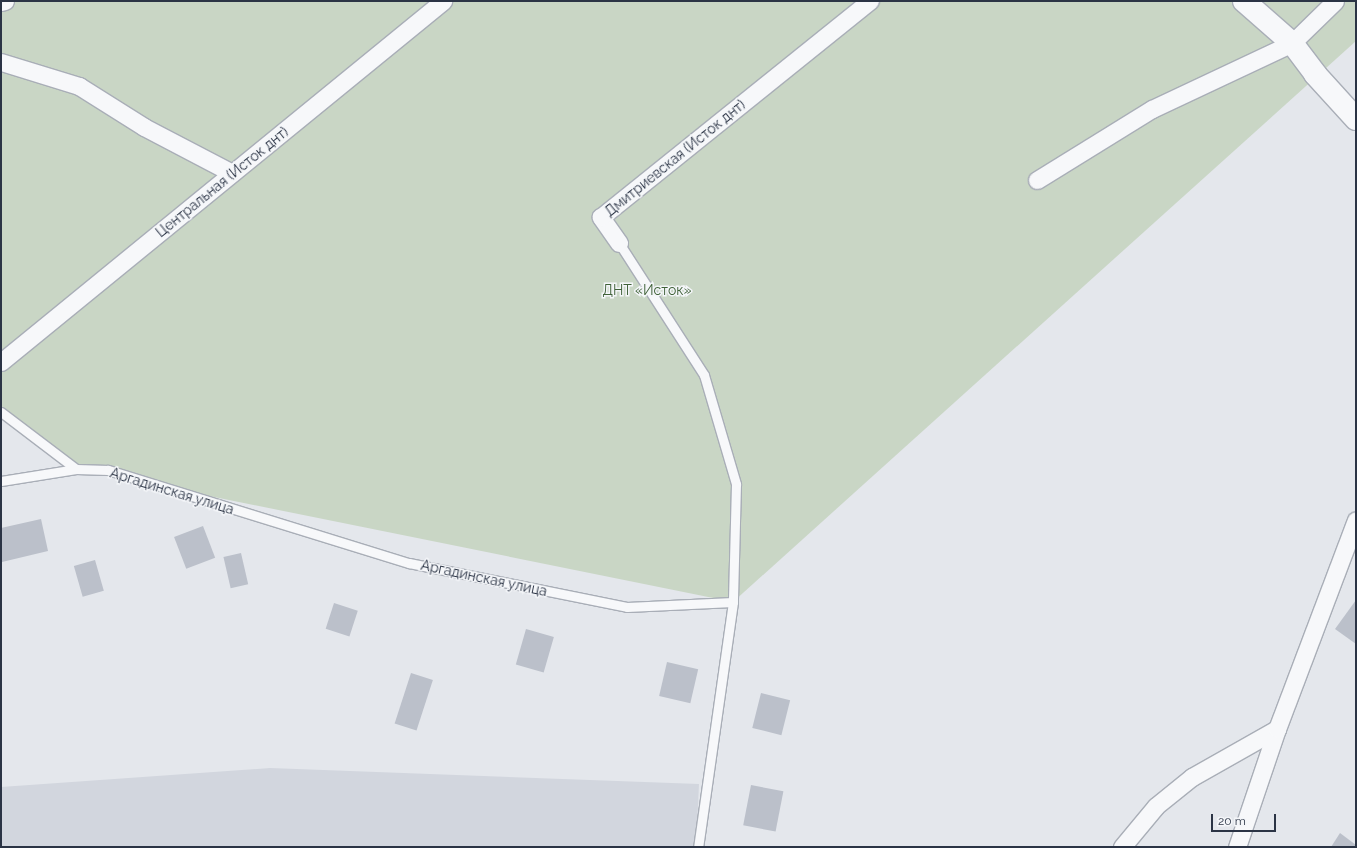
<!DOCTYPE html>
<meta charset="utf-8">
<style>
body{margin:0}
#map{position:relative;width:1357px;height:848px;overflow:hidden;background:#e4e7ec;font-family:Raleway,sans-serif}
div>[style]{position:absolute}
.built>*{inset:0;background:#d2d6de}
.green>*{inset:0;background:#c9d6c5}
.building>*{inset:0;background:#bbc0ca;transform-origin:0 0}
.roads{filter:drop-shadow(1px 0 #a9aeb7) drop-shadow(-1px 0 #a9aeb7) drop-shadow(0 1px #a9aeb7) drop-shadow(0 -1px #a9aeb7)}
.service>*{height:9px;margin:-4.5px;padding:0 4.5px;transform-origin:4.5px;border-radius:4.5px;background:#f7f8fa}
.minor>*{height:17px;margin:-8.5px;padding:0 8.5px;transform-origin:8.5px;border-radius:8.5px;background:#f7f8fa}
.tertiary>*{height:22px;margin:-11px;padding:0 11px;transform-origin:11px;border-radius:11px;background:#f7f8fa}
span{translate:-50% -50%;white-space:nowrap;text-align:center;line-height:1.15;-webkit-text-stroke:3px #f4f6f9;paint-order:stroke}
.street-label{font-size:14px;color:#2b3445}
.park-label{font-size:14px;color:#3f6138}
.frame{position:absolute;inset:0;border:2px solid #2b3445;pointer-events:none}
.scale{position:absolute;left:1211px;top:814px;width:65px;height:18px;box-sizing:border-box;border:2px solid #2b3445;border-top:0;padding-left:5px;font-size:12px;line-height:14px;white-space:nowrap;color:#2b3445;-webkit-text-stroke:3px #f4f6f9;paint-order:stroke}
</style>
<div id="map">
<div class="built">
<div style="clip-path:polygon(270px 768px,699px 784px,696px 847px,1px 847px,1px 787px)"></div>
</div>
<div class="green">
<div style="clip-path:polygon(1px 1px,1356px 1px,1356px 41px,733px 602px,76px 469px,1px 409px)"></div>
</div>
<div class="building">
<div style="clip-path:polygon(41px 519px,48px 551px,2px 562px,1px 528px)"></div>
<div style="left:203px;top:526px;width:34px;height:31px;rotate:69deg"></div>
<div style="left:241px;top:553px;width:32px;height:18px;rotate:77deg"></div>
<div style="left:95px;top:560px;width:32px;height:22px;rotate:74deg"></div>
<div style="clip-path:polygon(1356px 600px,1356px 644px,1335px 629px)"></div>
<div style="left:334px;top:603px;width:25px;height:27px;rotate:18deg"></div>
<div style="left:526px;top:629px;width:29px;height:37px;rotate:16deg"></div>
<div style="left:667px;top:662px;width:32px;height:35px;rotate:13deg"></div>
<div style="left:411px;top:673px;width:23px;height:53px;rotate:18deg"></div>
<div style="left:761px;top:693px;width:30px;height:36px;rotate:14deg"></div>
<div style="left:751px;top:785px;width:33px;height:41px;rotate:11deg"></div>
<div style="clip-path:polygon(1340px 833px,1356px 845px,1356px 847px,1331px 847px)"></div>
</div>
<div class="roads">
<div class="service">
<div style="left:619px;top:243px;width:157px;rotate:57.2deg"></div>
<div style="left:704px;top:375px;width:114px;rotate:73.6deg"></div>
<div style="left:736px;top:484px;width:118px;rotate:91.5deg"></div>
<div style="left:733px;top:602px;width:247px;rotate:98.1deg"></div>
<div style="left:1px;top:412px;width:94px;rotate:37.2deg"></div>
<div style="left:1px;top:481px;width:76px;rotate:-9.1deg"></div>
<div style="left:76px;top:469px;width:32px;rotate:2deg"></div>
<div style="left:108px;top:470px;width:315px;rotate:17.2deg"></div>
<div style="left:409px;top:563px;width:222px;rotate:11.4deg"></div>
<div style="left:627px;top:607px;width:106px;rotate:-2.7deg"></div>
</div>
<div class="minor">
<div style="left:1px;top:2px;width:4px;rotate:-14deg"></div>
<div style="left:1px;top:62px;width:82px;rotate:17.1deg"></div>
<div style="left:79px;top:86px;width:77px;rotate:32.2deg"></div>
<div style="left:144px;top:127px;width:99px;rotate:27.6deg"></div>
<div style="left:1037px;top:180px;width:135px;rotate:-31.7deg"></div>
<div style="left:1152px;top:109px;width:155px;rotate:-25.2deg"></div>
<div style="left:1292px;top:43px;width:60px;rotate:-44.3deg"></div>
<div style="left:619px;top:243px;width:32px;rotate:-125deg"></div>
<div style="left:601px;top:217px;width:345px;rotate:-38.8deg"></div>
<div style="left:1px;top:362px;width:571px;rotate:-39.24deg"></div>
<div style="left:1122px;top:847px;width:53px;rotate:-50.3deg"></div>
<div style="left:1156px;top:806px;width:46px;rotate:-38.9deg"></div>
<div style="left:1192px;top:777px;width:98px;rotate:-29.5deg"></div>
<div style="left:1237px;top:847px;width:125px;rotate:-71.3deg"></div>
<div style="left:1277px;top:729px;width:223px;rotate:-69.3deg"></div>
</div>
<div class="tertiary">
<div style="left:1244px;top:1px;width:64px;rotate:41.2deg"></div>
<div style="left:1292px;top:43px;width:39px;rotate:53deg"></div>
<div style="left:1315px;top:74px;width:61px;rotate:47.7deg"></div>
</div>
</div>
<div class="street-label">
<span style="left:675px;top:158px;rotate:-39deg">Дмитриевская (Исток днт)</span>
<span style="left:222px;top:182px;rotate:-39deg">Центральная (Исток днт)</span>
<span style="left:172px;top:491px;rotate:17deg">Аргадинская улица</span>
<span style="left:484px;top:578px;rotate:12deg">Аргадинская улица</span>
</div>
<div class="park-label">
<span style="left:647px;top:290px">ДНТ «Исток»</span>
</div>
<div class="frame"></div>
<div class="scale">20 m</div>
</div>
